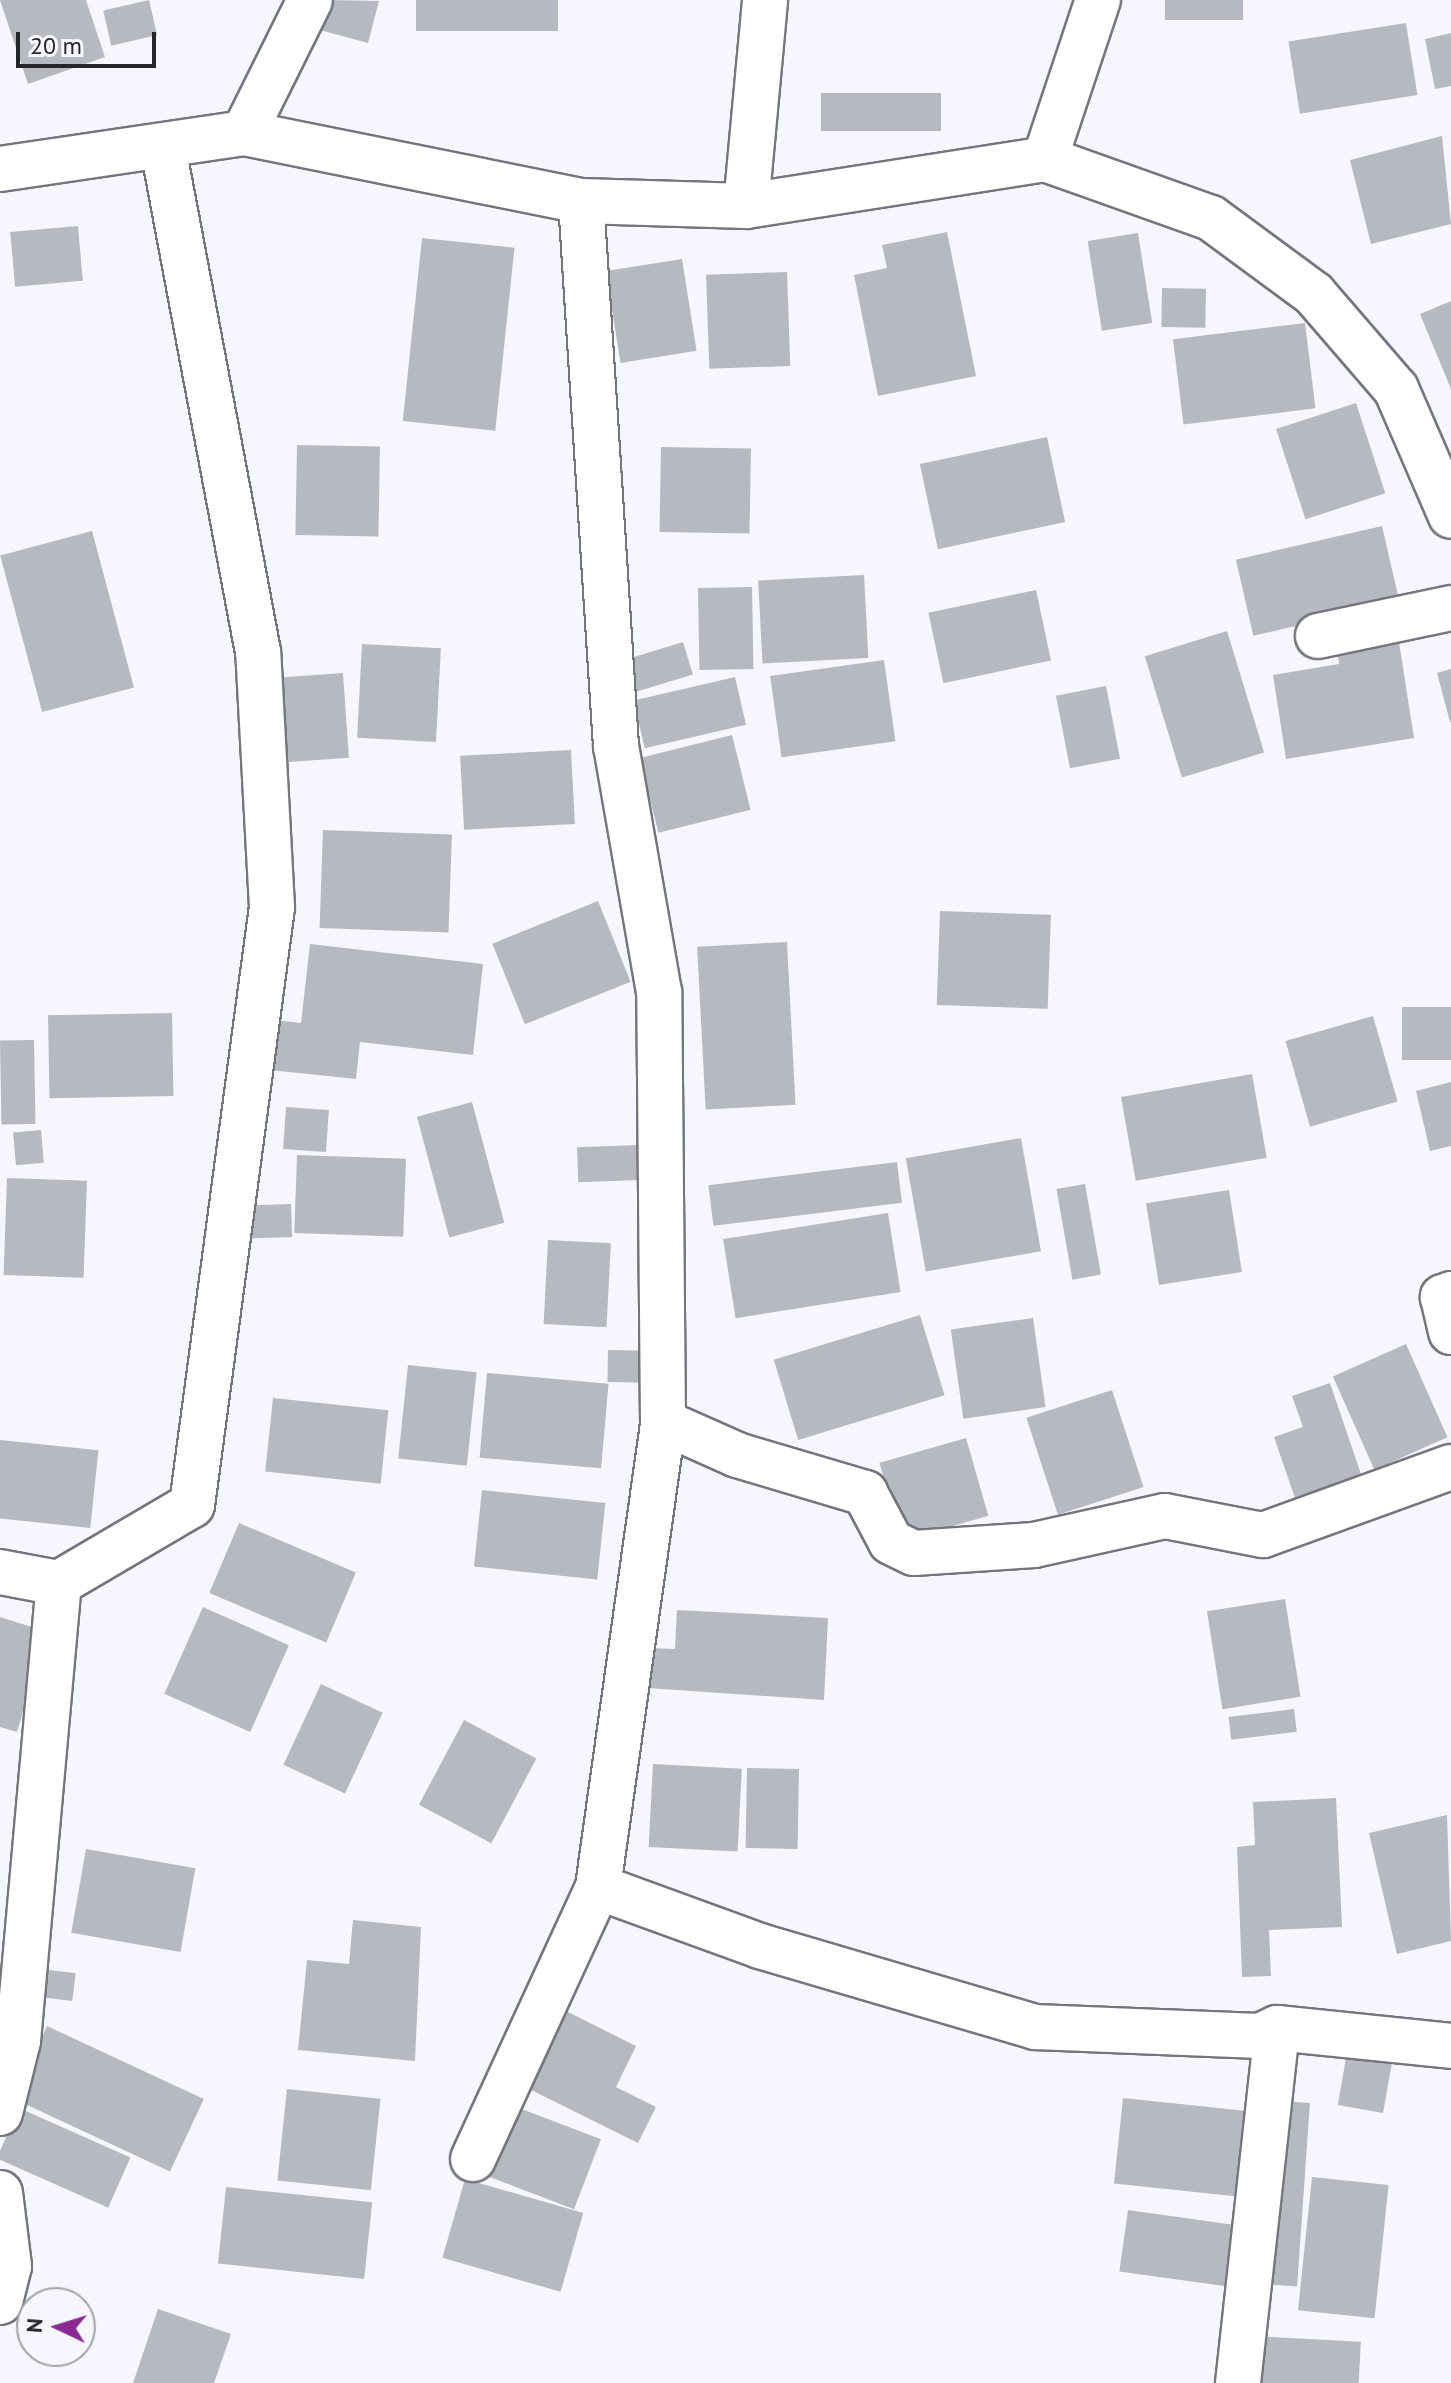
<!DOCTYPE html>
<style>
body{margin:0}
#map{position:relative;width:1451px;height:2383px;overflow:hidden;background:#f6f7fe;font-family:"PT Sans",sans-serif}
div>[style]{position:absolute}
.building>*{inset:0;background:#b7b9c1;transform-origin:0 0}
.roads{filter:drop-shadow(2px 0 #75767d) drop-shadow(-2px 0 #75767d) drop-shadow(0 2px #75767d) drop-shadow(0 -2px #75767d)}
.minor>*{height:44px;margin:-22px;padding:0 22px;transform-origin:22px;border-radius:22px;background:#fff}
span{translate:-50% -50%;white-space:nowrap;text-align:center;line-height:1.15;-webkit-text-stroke:8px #f6f7fe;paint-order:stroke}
.north{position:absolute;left:16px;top:2287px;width:80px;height:80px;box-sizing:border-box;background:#f6f7fe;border:2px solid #a2a3a9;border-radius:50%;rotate:274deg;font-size:22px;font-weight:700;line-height:32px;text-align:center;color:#252629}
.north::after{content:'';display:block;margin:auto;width:28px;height:36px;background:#8a2991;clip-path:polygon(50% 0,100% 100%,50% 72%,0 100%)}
.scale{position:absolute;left:16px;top:32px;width:140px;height:36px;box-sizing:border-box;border:4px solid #252629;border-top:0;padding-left:10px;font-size:24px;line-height:28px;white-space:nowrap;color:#252629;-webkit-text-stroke:6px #f6f7fe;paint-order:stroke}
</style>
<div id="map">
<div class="building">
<div style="clip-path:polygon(0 0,86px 0,105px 57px,28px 84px)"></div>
<div style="left:149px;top:0;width:36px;height:47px;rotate:77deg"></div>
<div style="clip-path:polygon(327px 0,379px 1px,368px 43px,320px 30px)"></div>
<div style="left:416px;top:0;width:142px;height:31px"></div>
<div style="left:1165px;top:0;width:78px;height:20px"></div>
<div style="left:1406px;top:23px;width:73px;height:119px;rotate:81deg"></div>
<div style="clip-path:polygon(1451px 33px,1451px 86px,1435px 89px,1425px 39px)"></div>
<div style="left:941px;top:93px;width:38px;height:120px;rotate:90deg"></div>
<div style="clip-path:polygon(1442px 136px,1451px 224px,1371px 244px,1350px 160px)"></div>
<div style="left:78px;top:226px;width:55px;height:68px;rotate:85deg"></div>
<div style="clip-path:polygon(947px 232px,976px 376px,878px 396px,854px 275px,887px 268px,882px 245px)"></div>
<div style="left:1138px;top:233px;width:91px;height:51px;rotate:81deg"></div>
<div style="left:422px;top:238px;width:93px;height:184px;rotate:6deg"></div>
<div style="left:682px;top:259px;width:93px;height:77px;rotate:81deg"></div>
<div style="left:787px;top:272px;width:94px;height:81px;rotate:88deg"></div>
<div style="left:1162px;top:288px;width:44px;height:39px;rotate:1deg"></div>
<div style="clip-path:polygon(1451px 301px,1451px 389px,1420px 314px)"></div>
<div style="left:1305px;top:323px;width:86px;height:133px;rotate:83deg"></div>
<div style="left:1356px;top:403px;width:95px;height:84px;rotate:72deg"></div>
<div style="left:1047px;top:437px;width:87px;height:130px;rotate:78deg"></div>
<div style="left:297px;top:445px;width:83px;height:90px;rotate:1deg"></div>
<div style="left:661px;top:447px;width:90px;height:85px;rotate:1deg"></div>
<div style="left:1382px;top:526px;width:78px;height:150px;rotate:77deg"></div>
<div style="left:92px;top:531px;width:162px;height:95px;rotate:75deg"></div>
<div style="left:864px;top:575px;width:83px;height:106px;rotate:87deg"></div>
<div style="left:752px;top:587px;width:82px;height:54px;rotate:89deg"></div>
<div style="left:1036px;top:590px;width:72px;height:110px;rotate:78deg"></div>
<div style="left:1227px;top:631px;width:127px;height:86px;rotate:73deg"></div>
<div style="left:683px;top:642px;width:34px;height:60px;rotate:73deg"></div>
<div style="clip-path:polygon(1399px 642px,1414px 738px,1286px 759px,1273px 675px,1339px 664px,1338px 652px)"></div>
<div style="left:362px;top:644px;width:79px;height:94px;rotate:3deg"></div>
<div style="left:884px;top:660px;width:82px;height:115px;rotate:82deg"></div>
<div style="clip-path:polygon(1451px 669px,1451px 722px,1450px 722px,1437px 673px)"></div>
<div style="left:343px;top:673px;width:85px;height:67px;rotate:86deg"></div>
<div style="left:735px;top:677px;width:49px;height:104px;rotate:77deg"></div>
<div style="left:1106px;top:686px;width:74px;height:51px;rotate:79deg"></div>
<div style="left:732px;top:735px;width:77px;height:95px;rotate:76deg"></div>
<div style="left:571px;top:750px;width:74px;height:111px;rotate:87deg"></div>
<div style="left:323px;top:830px;width:129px;height:98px;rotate:2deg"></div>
<div style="left:598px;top:901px;width:87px;height:114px;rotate:68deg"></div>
<div style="left:940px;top:911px;width:111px;height:94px;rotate:2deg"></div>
<div style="left:787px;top:942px;width:163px;height:90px;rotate:87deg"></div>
<div style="clip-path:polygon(310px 944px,483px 964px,473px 1055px,360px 1042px,356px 1079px,260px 1069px,266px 1019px,301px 1023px)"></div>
<div style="left:1451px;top:1007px;width:53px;height:49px;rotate:90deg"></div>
<div style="left:172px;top:1013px;width:83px;height:124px;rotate:89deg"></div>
<div style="left:1373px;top:1016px;width:89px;height:91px;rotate:74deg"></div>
<div style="left:34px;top:1040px;width:84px;height:34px;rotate:89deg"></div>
<div style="left:1252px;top:1074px;width:85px;height:133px;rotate:80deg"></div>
<div style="clip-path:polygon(1451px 1082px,1451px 1146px,1430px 1151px,1416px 1091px)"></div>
<div style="left:472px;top:1102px;width:125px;height:57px;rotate:75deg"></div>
<div style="left:286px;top:1107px;width:43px;height:42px;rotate:4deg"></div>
<div style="left:41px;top:1130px;width:33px;height:28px;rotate:85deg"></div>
<div style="left:1021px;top:1138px;width:115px;height:117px;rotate:80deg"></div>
<div style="left:639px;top:1145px;width:35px;height:62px;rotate:88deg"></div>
<div style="left:297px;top:1155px;width:109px;height:78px;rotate:2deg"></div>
<div style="left:897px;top:1162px;width:41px;height:190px;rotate:83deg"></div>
<div style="left:7px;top:1178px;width:80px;height:97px;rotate:2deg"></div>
<div style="left:1085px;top:1184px;width:92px;height:29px;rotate:80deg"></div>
<div style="left:1229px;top:1190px;width:83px;height:84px;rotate:81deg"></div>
<div style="left:291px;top:1204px;width:33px;height:40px;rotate:88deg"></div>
<div style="left:888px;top:1213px;width:80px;height:167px;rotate:81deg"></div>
<div style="left:548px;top:1240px;width:63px;height:84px;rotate:3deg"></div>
<div style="left:920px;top:1315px;width:84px;height:153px;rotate:73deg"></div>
<div style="left:1033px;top:1318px;width:90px;height:83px;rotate:82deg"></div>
<div style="left:1406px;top:1344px;width:102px;height:80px;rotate:66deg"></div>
<div style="left:608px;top:1350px;width:41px;height:32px;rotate:1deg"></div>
<div style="left:408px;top:1365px;width:69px;height:94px;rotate:6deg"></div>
<div style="left:487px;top:1373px;width:122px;height:85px;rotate:5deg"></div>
<div style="clip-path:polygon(1330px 1383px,1363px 1480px,1297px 1504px,1274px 1437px,1303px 1427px,1292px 1396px)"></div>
<div style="left:1112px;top:1390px;width:102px;height:90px;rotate:72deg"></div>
<div style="left:273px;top:1398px;width:116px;height:74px;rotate:6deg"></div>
<div style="left:966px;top:1438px;width:81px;height:90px;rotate:74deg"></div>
<div style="left:0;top:1440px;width:99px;height:78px;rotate:6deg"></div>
<div style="left:482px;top:1490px;width:124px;height:77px;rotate:6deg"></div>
<div style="left:239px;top:1523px;width:127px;height:76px;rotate:23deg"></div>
<div style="left:1285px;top:1599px;width:99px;height:79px;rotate:81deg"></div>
<div style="left:203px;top:1607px;width:94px;height:95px;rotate:24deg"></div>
<div style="clip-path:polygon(677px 1610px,828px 1618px,824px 1700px,647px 1688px,649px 1648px,675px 1649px)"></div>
<div style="clip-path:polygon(0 1617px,48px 1632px,17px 1732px,0 1727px)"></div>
<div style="left:321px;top:1684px;width:68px;height:89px;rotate:25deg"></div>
<div style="left:1294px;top:1709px;width:23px;height:66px;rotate:83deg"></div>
<div style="left:464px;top:1720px;width:82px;height:96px;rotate:28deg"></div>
<div style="left:653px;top:1764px;width:89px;height:83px;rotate:3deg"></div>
<div style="left:747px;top:1768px;width:52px;height:80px;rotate:1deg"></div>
<div style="clip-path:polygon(1336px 1798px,1342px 1927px,1269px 1930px,1271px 1976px,1242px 1977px,1237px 1847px,1255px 1845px,1253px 1802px)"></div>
<div style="clip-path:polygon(1447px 1815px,1451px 1941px,1397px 1954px,1369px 1833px)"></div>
<div style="left:86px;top:1849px;width:111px;height:85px;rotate:10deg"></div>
<div style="clip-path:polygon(353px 1920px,421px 1927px,415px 2061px,298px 2050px,307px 1960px,349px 1964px)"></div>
<div style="left:33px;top:1968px;width:43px;height:28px;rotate:7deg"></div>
<div style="clip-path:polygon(550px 2003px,636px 2046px,616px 2087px,656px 2107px,638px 2143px,511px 2080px)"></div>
<div style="left:47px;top:2026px;width:173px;height:80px;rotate:25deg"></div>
<div style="left:1348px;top:2047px;width:46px;height:59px;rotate:10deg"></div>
<div style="left:287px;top:2089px;width:94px;height:92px;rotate:6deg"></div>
<div style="left:1123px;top:2098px;width:134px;height:86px;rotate:6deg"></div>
<div style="left:501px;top:2101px;width:107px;height:75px;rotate:21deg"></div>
<div style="left:1282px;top:2101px;width:28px;height:184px;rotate:4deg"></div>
<div style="left:19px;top:2108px;width:122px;height:55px;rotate:24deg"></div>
<div style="left:1312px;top:2177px;width:77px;height:134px;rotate:6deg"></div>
<div style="left:465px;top:2179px;width:123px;height:82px;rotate:16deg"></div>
<div style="left:226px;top:2187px;width:147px;height:77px;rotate:6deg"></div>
<div style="left:1128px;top:2210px;width:113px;height:62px;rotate:8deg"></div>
<div style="clip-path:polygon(158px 2309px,231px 2334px,214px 2383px,133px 2383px)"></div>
<div style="left:1251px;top:2336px;width:110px;height:47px;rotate:3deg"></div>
</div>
<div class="roads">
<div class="minor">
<div style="left:244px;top:133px;width:148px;rotate:-63.6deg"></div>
<div style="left:1045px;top:159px;width:168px;rotate:-71.6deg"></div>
<div style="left:0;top:169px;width:247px;rotate:-8.4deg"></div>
<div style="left:244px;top:133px;width:344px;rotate:11.4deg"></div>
<div style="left:581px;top:201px;width:165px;rotate:1.7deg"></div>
<div style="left:746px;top:206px;width:303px;rotate:-8.9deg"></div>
<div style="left:1045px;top:159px;width:176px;rotate:19.6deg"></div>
<div style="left:1211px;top:218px;width:128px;rotate:36.4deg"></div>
<div style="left:1314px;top:294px;width:125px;rotate:49.2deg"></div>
<div style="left:1396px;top:389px;width:138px;rotate:66.6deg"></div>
<div style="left:746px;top:206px;width:207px;rotate:-84.7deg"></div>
<div style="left:1318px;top:636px;width:136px;rotate:-11.9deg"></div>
<div style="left:1451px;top:1294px;width:9px;rotate:159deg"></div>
<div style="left:1443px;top:1297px;width:36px;rotate:77deg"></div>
<div style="left:663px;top:1422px;width:81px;rotate:24deg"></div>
<div style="left:737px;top:1455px;width:134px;rotate:16.5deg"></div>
<div style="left:865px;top:1493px;width:55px;rotate:62deg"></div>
<div style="left:891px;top:1542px;width:25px;rotate:26deg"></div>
<div style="left:914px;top:1553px;width:120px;rotate:-3.8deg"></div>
<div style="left:1034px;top:1545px;width:134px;rotate:-12.5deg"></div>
<div style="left:1165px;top:1516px;width:100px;rotate:11deg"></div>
<div style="left:1263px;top:1535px;width:200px;rotate:-19.9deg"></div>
<div style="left:0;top:1572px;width:60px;rotate:10.6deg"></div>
<div style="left:59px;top:1583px;width:154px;rotate:-30.4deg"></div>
<div style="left:192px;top:1505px;width:603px;rotate:-82.38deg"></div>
<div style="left:272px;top:907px;width:255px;rotate:-93.1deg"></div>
<div style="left:258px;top:652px;width:513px;rotate:-100.67deg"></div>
<div style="left:598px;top:1887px;width:172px;rotate:20deg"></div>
<div style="left:760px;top:1946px;width:287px;rotate:16.4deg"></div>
<div style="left:1035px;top:2027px;width:225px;rotate:2.3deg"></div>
<div style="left:1260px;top:2036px;width:19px;rotate:-25deg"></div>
<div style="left:1277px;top:2028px;width:175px;rotate:5.9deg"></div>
<div style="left:0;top:2113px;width:74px;rotate:-76deg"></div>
<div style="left:18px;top:2041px;width:460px;rotate:-84.9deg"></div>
<div style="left:473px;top:2159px;width:299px;rotate:-65.3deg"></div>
<div style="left:598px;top:1887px;width:470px;rotate:-82deg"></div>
<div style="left:663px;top:1422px;width:430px;rotate:-90.5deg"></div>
<div style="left:659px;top:992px;width:250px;rotate:-99.9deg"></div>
<div style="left:616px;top:746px;width:546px;rotate:-93.67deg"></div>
<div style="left:0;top:2193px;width:74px;rotate:83deg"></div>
<div style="left:9px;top:2266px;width:37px;rotate:104deg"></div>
<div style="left:1238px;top:2383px;width:357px;rotate:-83.7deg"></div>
</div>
</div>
<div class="north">N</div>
<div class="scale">20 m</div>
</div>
